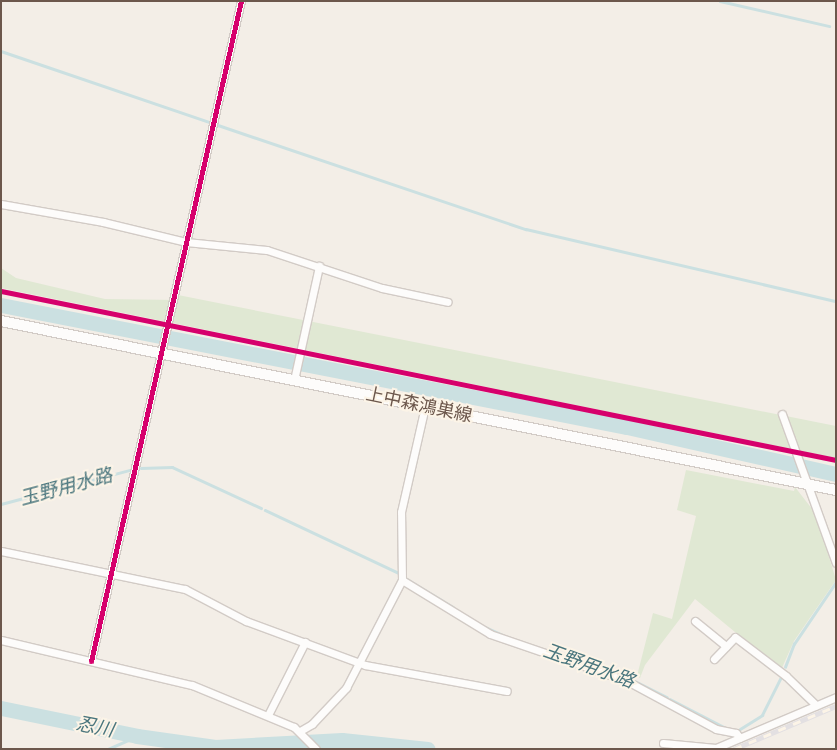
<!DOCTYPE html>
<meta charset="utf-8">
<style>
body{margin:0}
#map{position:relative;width:837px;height:750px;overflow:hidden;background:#f3eee7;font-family:"DM Sans","Noto Sans JP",sans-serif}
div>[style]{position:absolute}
.green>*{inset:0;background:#e0e8d3}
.stream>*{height:2.5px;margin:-1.25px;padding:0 1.25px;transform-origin:1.25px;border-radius:1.25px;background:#cbe0e1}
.river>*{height:15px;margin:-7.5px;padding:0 7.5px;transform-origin:7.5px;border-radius:7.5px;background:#cbe0e1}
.roads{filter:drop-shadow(1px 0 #d2cbc6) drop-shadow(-1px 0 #d2cbc6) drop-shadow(0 1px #d2cbc6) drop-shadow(0 -1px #d2cbc6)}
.street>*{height:7px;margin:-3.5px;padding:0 3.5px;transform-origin:3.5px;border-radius:3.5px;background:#fdfcfb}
.secondary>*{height:10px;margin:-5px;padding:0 5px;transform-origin:5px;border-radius:5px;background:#fdfcfb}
.rail>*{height:4.5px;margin-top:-2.25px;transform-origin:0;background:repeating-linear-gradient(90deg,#fcf4e7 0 8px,#e3e0e2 0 16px);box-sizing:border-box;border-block:1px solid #e3e0e2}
.cycleway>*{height:5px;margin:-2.5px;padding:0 2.5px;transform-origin:2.5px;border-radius:2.5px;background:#d6006c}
span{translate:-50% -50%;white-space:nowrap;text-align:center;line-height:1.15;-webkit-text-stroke:4px #fcf4e7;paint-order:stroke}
.street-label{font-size:18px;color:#6c574c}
.water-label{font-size:19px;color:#49757d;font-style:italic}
.frame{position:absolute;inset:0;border:2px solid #6c574c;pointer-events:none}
</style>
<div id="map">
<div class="green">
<div style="clip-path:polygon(1px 268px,16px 278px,105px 299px,177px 300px,178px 295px,836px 426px,836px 458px,1px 288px)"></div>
<div style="clip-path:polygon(686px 470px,794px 491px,795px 487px,816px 514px,836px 580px,794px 641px,781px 670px,695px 599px,645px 665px,640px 678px,637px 676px,653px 613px,672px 619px,696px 516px,677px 510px)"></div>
</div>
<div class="stream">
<div style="left:720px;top:1px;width:112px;rotate:12.9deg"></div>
<div style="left:1px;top:51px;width:220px;rotate:18.8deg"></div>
<div style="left:218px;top:125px;width:325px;rotate:18.7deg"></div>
<div style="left:526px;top:229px;width:318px;rotate:13.1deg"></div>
<div style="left:141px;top:468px;width:31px;rotate:-2deg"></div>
<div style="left:172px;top:467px;width:98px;rotate:24.7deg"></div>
<div style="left:1px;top:504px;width:133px;rotate:-14.8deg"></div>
<div style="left:265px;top:510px;width:146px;rotate:25.2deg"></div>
<div style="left:407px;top:579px;width:54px;rotate:31.3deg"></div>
<div style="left:485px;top:627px;width:20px;rotate:24deg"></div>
<div style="left:785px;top:667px;width:25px;rotate:-69deg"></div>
<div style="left:794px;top:644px;width:75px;rotate:-55.9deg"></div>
<div style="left:633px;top:680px;width:38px;rotate:27deg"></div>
<div style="left:670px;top:699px;width:61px;rotate:27.4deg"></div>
<div style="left:740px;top:729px;width:26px;rotate:-32deg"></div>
<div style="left:762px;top:715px;width:42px;rotate:-63.4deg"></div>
<div style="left:108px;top:749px;width:32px;rotate:-24deg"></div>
<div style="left:254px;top:749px;width:4px;rotate:-90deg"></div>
</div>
<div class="river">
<div style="left:1px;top:305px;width:638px;rotate:11.03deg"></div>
<div style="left:627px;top:427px;width:214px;rotate:12.7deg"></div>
<div style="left:1px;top:708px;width:139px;rotate:11.6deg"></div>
<div style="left:137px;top:736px;width:79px;rotate:8deg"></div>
<div style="left:215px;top:747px;width:127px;rotate:-3.2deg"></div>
<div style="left:342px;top:740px;width:86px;rotate:6deg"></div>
</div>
<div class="roads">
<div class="street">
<div style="left:1px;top:204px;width:104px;rotate:10deg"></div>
<div style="left:103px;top:222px;width:85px;rotate:13.5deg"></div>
<div style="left:186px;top:242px;width:81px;rotate:5.6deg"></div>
<div style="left:267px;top:250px;width:121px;rotate:18.3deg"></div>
<div style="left:382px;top:288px;width:67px;rotate:12deg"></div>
<div style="left:294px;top:380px;width:117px;rotate:-77.6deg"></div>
<div style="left:782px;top:414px;width:158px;rotate:70.1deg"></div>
<div style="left:1px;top:551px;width:188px;rotate:11.7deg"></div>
<div style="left:185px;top:589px;width:69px;rotate:27.7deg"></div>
<div style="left:246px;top:621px;width:127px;rotate:20.3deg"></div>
<div style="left:365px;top:665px;width:144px;rotate:10.4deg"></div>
<div style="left:402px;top:580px;width:103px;rotate:31.5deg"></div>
<div style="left:490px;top:634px;width:145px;rotate:18.9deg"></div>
<div style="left:627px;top:681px;width:101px;rotate:28.3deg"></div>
<div style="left:716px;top:729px;width:20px;rotate:11deg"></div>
<div style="left:736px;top:733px;width:6px;rotate:51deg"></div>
<div style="left:695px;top:621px;width:40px;rotate:39deg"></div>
<div style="left:1px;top:640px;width:196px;rotate:13.3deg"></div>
<div style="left:192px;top:685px;width:110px;rotate:22.4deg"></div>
<div style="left:294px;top:727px;width:31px;rotate:45deg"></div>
<div style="left:714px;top:659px;width:30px;rotate:-46deg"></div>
<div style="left:735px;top:637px;width:64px;rotate:37.4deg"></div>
<div style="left:786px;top:676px;width:42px;rotate:44deg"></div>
<div style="left:91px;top:661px;width:677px;rotate:-77.2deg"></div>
<div style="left:268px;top:715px;width:82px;rotate:-63.1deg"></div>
<div style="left:300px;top:731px;width:14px;rotate:-30deg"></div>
<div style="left:312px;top:724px;width:50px;rotate:-46.6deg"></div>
<div style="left:346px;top:688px;width:122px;rotate:-62.6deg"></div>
<div style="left:402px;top:580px;width:68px;rotate:-90.8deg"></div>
<div style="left:401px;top:512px;width:109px;rotate:-77.2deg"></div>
<div style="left:663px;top:743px;width:53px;rotate:5.4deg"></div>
<div style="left:716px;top:748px;width:130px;rotate:-23deg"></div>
</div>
<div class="secondary">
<div style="left:1px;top:321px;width:852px;rotate:11.44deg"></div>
</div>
</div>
<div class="rail">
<div style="left:734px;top:749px;width:111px;rotate:-22.9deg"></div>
</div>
<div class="cycleway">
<div style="left:1px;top:291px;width:852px;rotate:11.44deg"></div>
<div style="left:91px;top:661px;width:677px;rotate:-77.2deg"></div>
</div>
<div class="street-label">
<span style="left:419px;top:405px;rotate:12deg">上中森鴻巣線</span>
</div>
<div class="water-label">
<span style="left:66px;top:487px;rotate:-15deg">玉野用水路</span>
<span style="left:589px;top:666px;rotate:20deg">玉野用水路</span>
<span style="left:95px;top:727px;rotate:11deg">忍川</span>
</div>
<div class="frame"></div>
</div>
